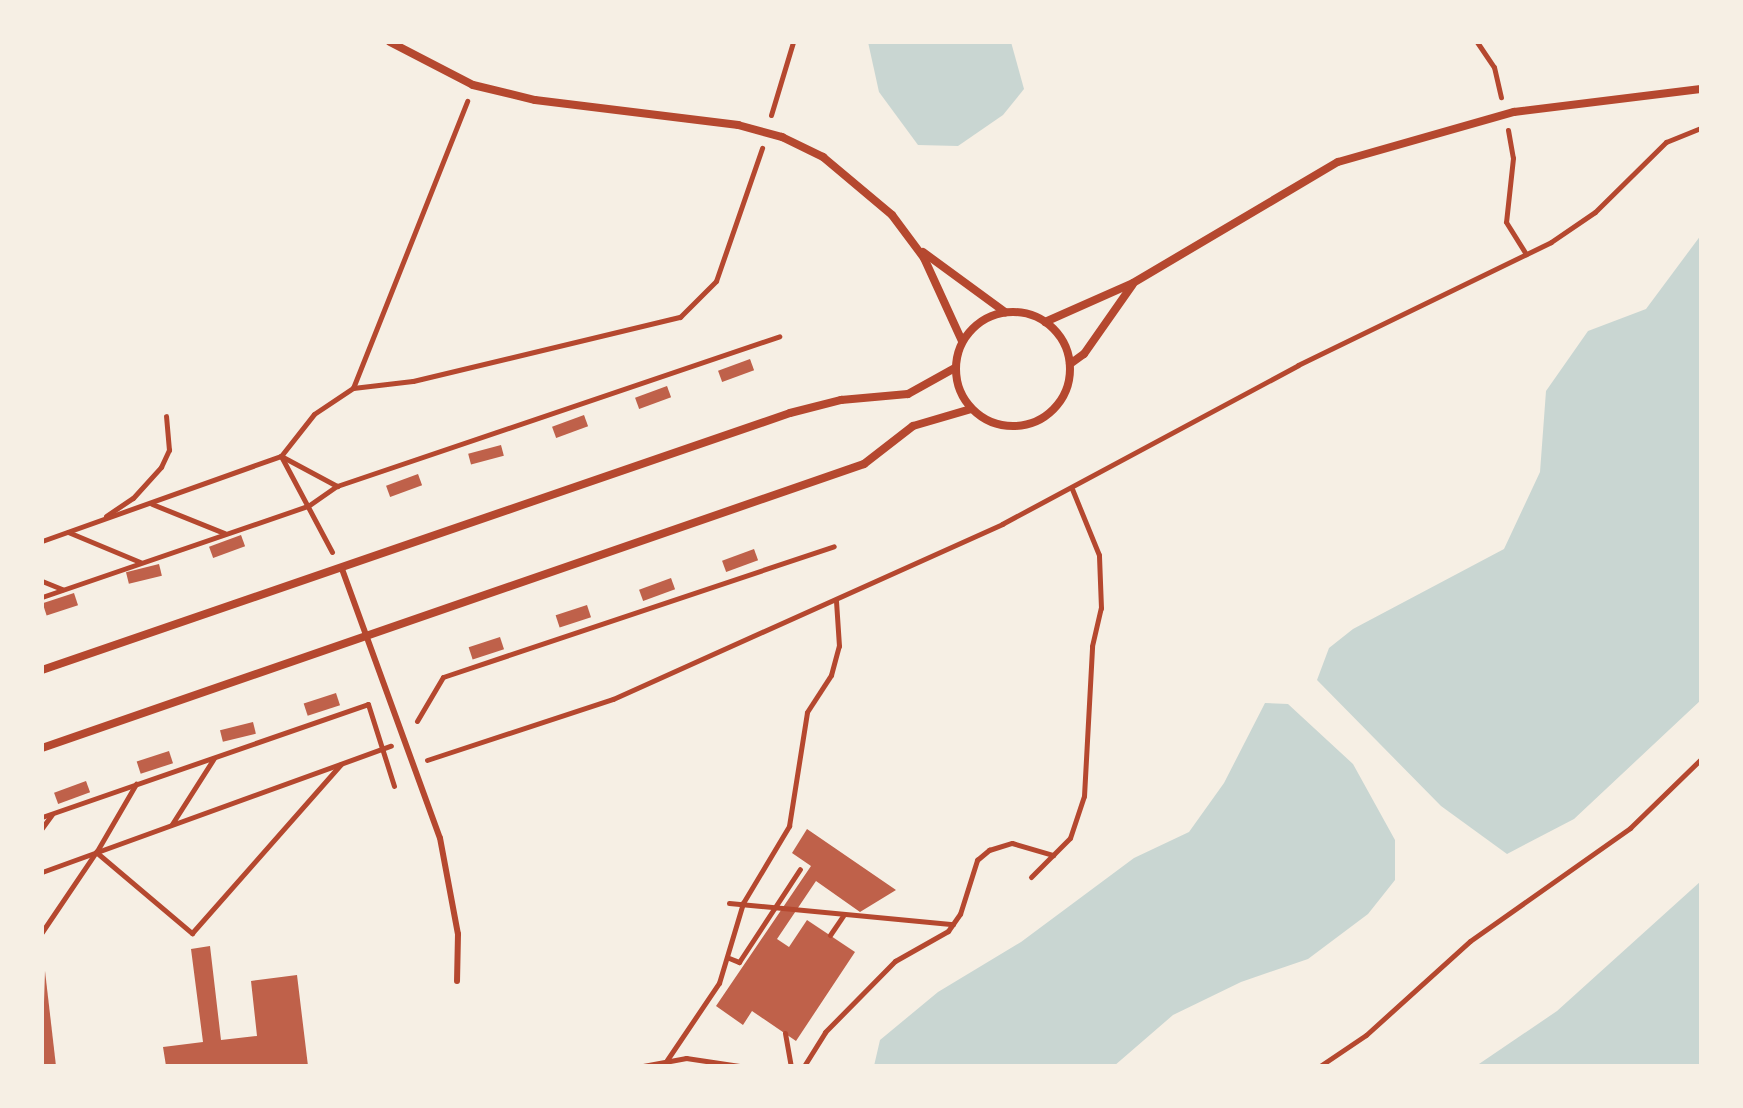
<!DOCTYPE html>
<style>
body{margin:0}
#map{position:relative;width:1743px;height:1108px;overflow:hidden;background:#f6efe4;font-family:Lato,sans-serif}
div>[style]{position:absolute}
.water>*{inset:0;background:#c9d6d2}
.building>*{inset:0;background:#bf614a;transform-origin:0 0}
.path>*{height:5px;margin:-2.5px;padding:0 2.5px;transform-origin:2.5px;border-radius:2.5px;background:#b5482f}
.service>*{height:6px;margin:-3px;padding:0 3px;transform-origin:3px;border-radius:3px;background:#b5482f}
.minor>*{height:8px;margin:-4px;padding:0 4px;transform-origin:4px;border-radius:4px;background:#b5482f}
.minor>.ring{margin:-4px;padding:0;box-sizing:content-box;background:none;border:8px solid #b5482f;border-radius:50%}
span{translate:-50% -50%;white-space:nowrap;text-align:center;line-height:1.15;-webkit-text-stroke:7px #f6efe4;paint-order:stroke}
.frame{position:absolute;inset:0;border:44px solid #f6efe4;pointer-events:none}
</style>
<div id="map">
<div class="water">
<div style="clip-path:polygon(868px 42px,1011px 42px,1024px 89px,1003px 115px,958px 146px,918px 145px,879px 92px)"></div>
<div style="clip-path:polygon(1701px 235px,1701px 700px,1574px 819px,1507px 854px,1441px 806px,1317px 680px,1329px 648px,1353px 629px,1504px 549px,1540px 472px,1546px 391px,1588px 331px,1646px 309px)"></div>
<div style="clip-path:polygon(1265px 703px,1288px 704px,1353px 764px,1395px 840px,1395px 880px,1368px 914px,1308px 959px,1241px 982px,1173px 1015px,1114px 1066px,874px 1066px,880px 1040px,938px 992px,1021px 942px,1134px 858px,1189px 832px,1224px 783px)"></div>
<div style="clip-path:polygon(1701px 881px,1701px 1066px,1476px 1066px,1557px 1011px)"></div>
</div>
<div class="building">
<div style="left:750px;top:359px;width:12px;height:34px;rotate:70deg"></div>
<div style="left:667px;top:386px;width:12px;height:34px;rotate:70deg"></div>
<div style="left:584px;top:415px;width:12px;height:34px;rotate:70deg"></div>
<div style="left:501px;top:445px;width:11px;height:34px;rotate:75deg"></div>
<div style="left:418px;top:474px;width:12px;height:34px;rotate:70deg"></div>
<div style="left:241px;top:535px;width:12px;height:34px;rotate:70deg"></div>
<div style="left:754px;top:549px;width:12px;height:34px;rotate:70deg"></div>
<div style="left:159px;top:564px;width:12px;height:34px;rotate:76deg"></div>
<div style="left:671px;top:578px;width:12px;height:34px;rotate:70deg"></div>
<div style="left:74px;top:593px;width:13px;height:33px;rotate:72deg"></div>
<div style="left:587px;top:605px;width:13px;height:33px;rotate:72deg"></div>
<div style="left:500px;top:637px;width:13px;height:33px;rotate:72deg"></div>
<div style="left:336px;top:693px;width:13px;height:34px;rotate:72deg"></div>
<div style="left:253px;top:722px;width:12px;height:34px;rotate:76deg"></div>
<div style="left:169px;top:751px;width:13px;height:34px;rotate:72deg"></div>
<div style="left:86px;top:781px;width:12px;height:34px;rotate:70deg"></div>
<div style="clip-path:polygon(807px 829px,896px 890px,860px 912px,816px 881px,777px 939px,789px 947px,807px 920px,855px 952px,796px 1041px,752px 1011px,743px 1025px,716px 1006px,811px 866px,792px 853px)"></div>
<div style="clip-path:polygon(210px 946px,221px 1040px,257px 1036px,251px 981px,297px 975px,308px 1066px,166px 1066px,163px 1047px,203px 1042px,191px 949px)"></div>
<div style="clip-path:polygon(45px 971px,56px 1066px,42px 1066px)"></div>
</div>
<div class="path">
<div style="left:1477px;top:42px;width:30px;rotate:56deg"></div>
<div style="left:1494px;top:67px;width:31px;rotate:77deg"></div>
<div style="left:771px;top:115px;width:76px;rotate:-73.2deg"></div>
<div style="left:1508px;top:130px;width:28px;rotate:80deg"></div>
<div style="left:1513px;top:158px;width:64px;rotate:96.2deg"></div>
<div style="left:1506px;top:222px;width:38px;rotate:58deg"></div>
<div style="left:353px;top:388px;width:60px;rotate:-6.7deg"></div>
<div style="left:413px;top:381px;width:275px;rotate:-13.5deg"></div>
<div style="left:680px;top:317px;width:51px;rotate:-45deg"></div>
<div style="left:716px;top:281px;width:141px;rotate:-70.9deg"></div>
<div style="left:152px;top:504px;width:78px;rotate:21.9deg"></div>
<div style="left:106px;top:516px;width:32px;rotate:-34deg"></div>
<div style="left:133px;top:498px;width:42px;rotate:-47.9deg"></div>
<div style="left:161px;top:467px;width:19px;rotate:-65deg"></div>
<div style="left:169px;top:450px;width:34px;rotate:-95deg"></div>
<div style="left:68px;top:532px;width:78px;rotate:22.6deg"></div>
<div style="left:42px;top:541px;width:254px;rotate:-19.6deg"></div>
<div style="left:281px;top:456px;width:64px;rotate:28.2deg"></div>
<div style="left:337px;top:486px;width:467px;rotate:-18.7deg"></div>
<div style="left:332px;top:552px;width:109px;rotate:-118deg"></div>
<div style="left:281px;top:456px;width:53px;rotate:-51.8deg"></div>
<div style="left:314px;top:414px;width:47px;rotate:-33.7deg"></div>
<div style="left:353px;top:388px;width:309px;rotate:-68.3deg"></div>
<div style="left:42px;top:581px;width:22px;rotate:22deg"></div>
<div style="left:42px;top:597px;width:281px;rotate:-18.9deg"></div>
<div style="left:308px;top:506px;width:35px;rotate:-35deg"></div>
<div style="left:417px;top:721px;width:51px;rotate:-59.4deg"></div>
<div style="left:443px;top:677px;width:412px;rotate:-18.5deg"></div>
<div style="left:427px;top:760px;width:196px;rotate:-18.2deg"></div>
<div style="left:613px;top:699px;width:427px;rotate:-24.2deg"></div>
<div style="left:1002px;top:524px;width:336px;rotate:-28.2deg"></div>
<div style="left:1298px;top:365px;width:281px;rotate:-25.9deg"></div>
<div style="left:1551px;top:242px;width:53px;rotate:-34.3deg"></div>
<div style="left:1595px;top:212px;width:100px;rotate:-44.6deg"></div>
<div style="left:1666px;top:142px;width:38px;rotate:-22deg"></div>
<div style="left:42px;top:817px;width:345px;rotate:-19.1deg"></div>
<div style="left:368px;top:704px;width:86px;rotate:72.4deg"></div>
<div style="left:172px;top:824px;width:78px;rotate:-57.5deg"></div>
<div style="left:42px;top:828px;width:17px;rotate:-54deg"></div>
<div style="left:97px;top:851px;width:78px;rotate:-59.8deg"></div>
<div style="left:42px;top:872px;width:371px;rotate:-19.9deg"></div>
<div style="left:1031px;top:877px;width:31px;rotate:-45deg"></div>
<div style="left:729px;top:903px;width:225px;rotate:5.4deg"></div>
<div style="left:42px;top:932px;width:97px;rotate:-56deg"></div>
<div style="left:96px;top:852px;width:126px;rotate:40.2deg"></div>
<div style="left:192px;top:933px;width:225px;rotate:-48.6deg"></div>
<div style="left:830px;top:935px;width:25px;rotate:-56deg"></div>
<div style="left:729px;top:958px;width:11px;rotate:22deg"></div>
<div style="left:739px;top:962px;width:111px;rotate:-56.7deg"></div>
<div style="left:785px;top:1033px;width:34px;rotate:80deg"></div>
<div style="left:667px;top:1060px;width:93px;rotate:-56deg"></div>
<div style="left:719px;top:983px;width:84px;rotate:-73.3deg"></div>
<div style="left:743px;top:903px;width:90px;rotate:-59.1deg"></div>
<div style="left:789px;top:826px;width:115px;rotate:-81deg"></div>
<div style="left:807px;top:712px;width:44px;rotate:-57deg"></div>
<div style="left:831px;top:675px;width:30px;rotate:-75deg"></div>
<div style="left:839px;top:646px;width:45px;rotate:-93.8deg"></div>
<div style="left:643px;top:1066px;width:44px;rotate:-10.5deg"></div>
<div style="left:686px;top:1058px;width:54px;rotate:8.6deg"></div>
<div style="left:804px;top:1066px;width:40px;rotate:-58deg"></div>
<div style="left:825px;top:1032px;width:100px;rotate:-45.4deg"></div>
<div style="left:895px;top:961px;width:61px;rotate:-29.5deg"></div>
<div style="left:948px;top:931px;width:21px;rotate:-55deg"></div>
<div style="left:960px;top:914px;width:57px;rotate:-72.5deg"></div>
<div style="left:977px;top:860px;width:16px;rotate:-40deg"></div>
<div style="left:989px;top:850px;width:24px;rotate:-17deg"></div>
<div style="left:1012px;top:843px;width:43px;rotate:16.3deg"></div>
<div style="left:1053px;top:855px;width:24px;rotate:-45deg"></div>
<div style="left:1070px;top:838px;width:44px;rotate:-71.6deg"></div>
<div style="left:1084px;top:796px;width:150px;rotate:-86.9deg"></div>
<div style="left:1092px;top:646px;width:39px;rotate:-77deg"></div>
<div style="left:1101px;top:608px;width:53px;rotate:-92.2deg"></div>
<div style="left:1099px;top:555px;width:71px;rotate:-112.2deg"></div>
<div style="left:1320px;top:1066px;width:55px;rotate:-34deg"></div>
<div style="left:1366px;top:1035px;width:140px;rotate:-42.1deg"></div>
<div style="left:1470px;top:941px;width:196px;rotate:-35.2deg"></div>
<div style="left:1630px;top:828px;width:99px;rotate:-44.2deg"></div>
</div>
<div class="service">
<div style="left:342px;top:569px;width:286px;rotate:70deg"></div>
<div style="left:440px;top:838px;width:98px;rotate:79.4deg"></div>
<div style="left:458px;top:934px;width:47px;rotate:91.2deg"></div>
</div>
<div class="minor">
<div style="left:390px;top:42px;width:93px;rotate:27.4deg"></div>
<div style="left:473px;top:85px;width:64px;rotate:13.6deg"></div>
<div style="left:535px;top:100px;width:205px;rotate:7deg"></div>
<div style="left:738px;top:125px;width:46px;rotate:15.3deg"></div>
<div style="left:782px;top:137px;width:46px;rotate:26deg"></div>
<div style="left:823px;top:157px;width:90px;rotate:40deg"></div>
<div style="left:892px;top:215px;width:54px;rotate:53.3deg"></div>
<div style="left:924px;top:258px;width:91px;rotate:65.4deg"></div>
<div style="left:923px;top:252px;width:102px;rotate:36.2deg"></div>
<div class="ring" style="left:956px;top:312px;width:106px;height:106px"></div>
<div style="left:1045px;top:322px;width:96px;rotate:-23.9deg"></div>
<div style="left:1133px;top:283px;width:238px;rotate:-30.6deg"></div>
<div style="left:1338px;top:162px;width:183px;rotate:-15.9deg"></div>
<div style="left:1514px;top:112px;width:188px;rotate:-7deg"></div>
<div style="left:1070px;top:364px;width:17px;rotate:-36deg"></div>
<div style="left:1084px;top:354px;width:85px;rotate:-55deg"></div>
<div style="left:42px;top:670px;width:791px;rotate:-18.96deg"></div>
<div style="left:790px;top:413px;width:53px;rotate:-14.3deg"></div>
<div style="left:841px;top:400px;width:67px;rotate:-5.1deg"></div>
<div style="left:908px;top:394px;width:54px;rotate:-29deg"></div>
<div style="left:42px;top:748px;width:870px;rotate:-19.06deg"></div>
<div style="left:864px;top:464px;width:62px;rotate:-37.8deg"></div>
<div style="left:913px;top:426px;width:60px;rotate:-16.3deg"></div>
</div>
<div class="frame"></div>
</div>
